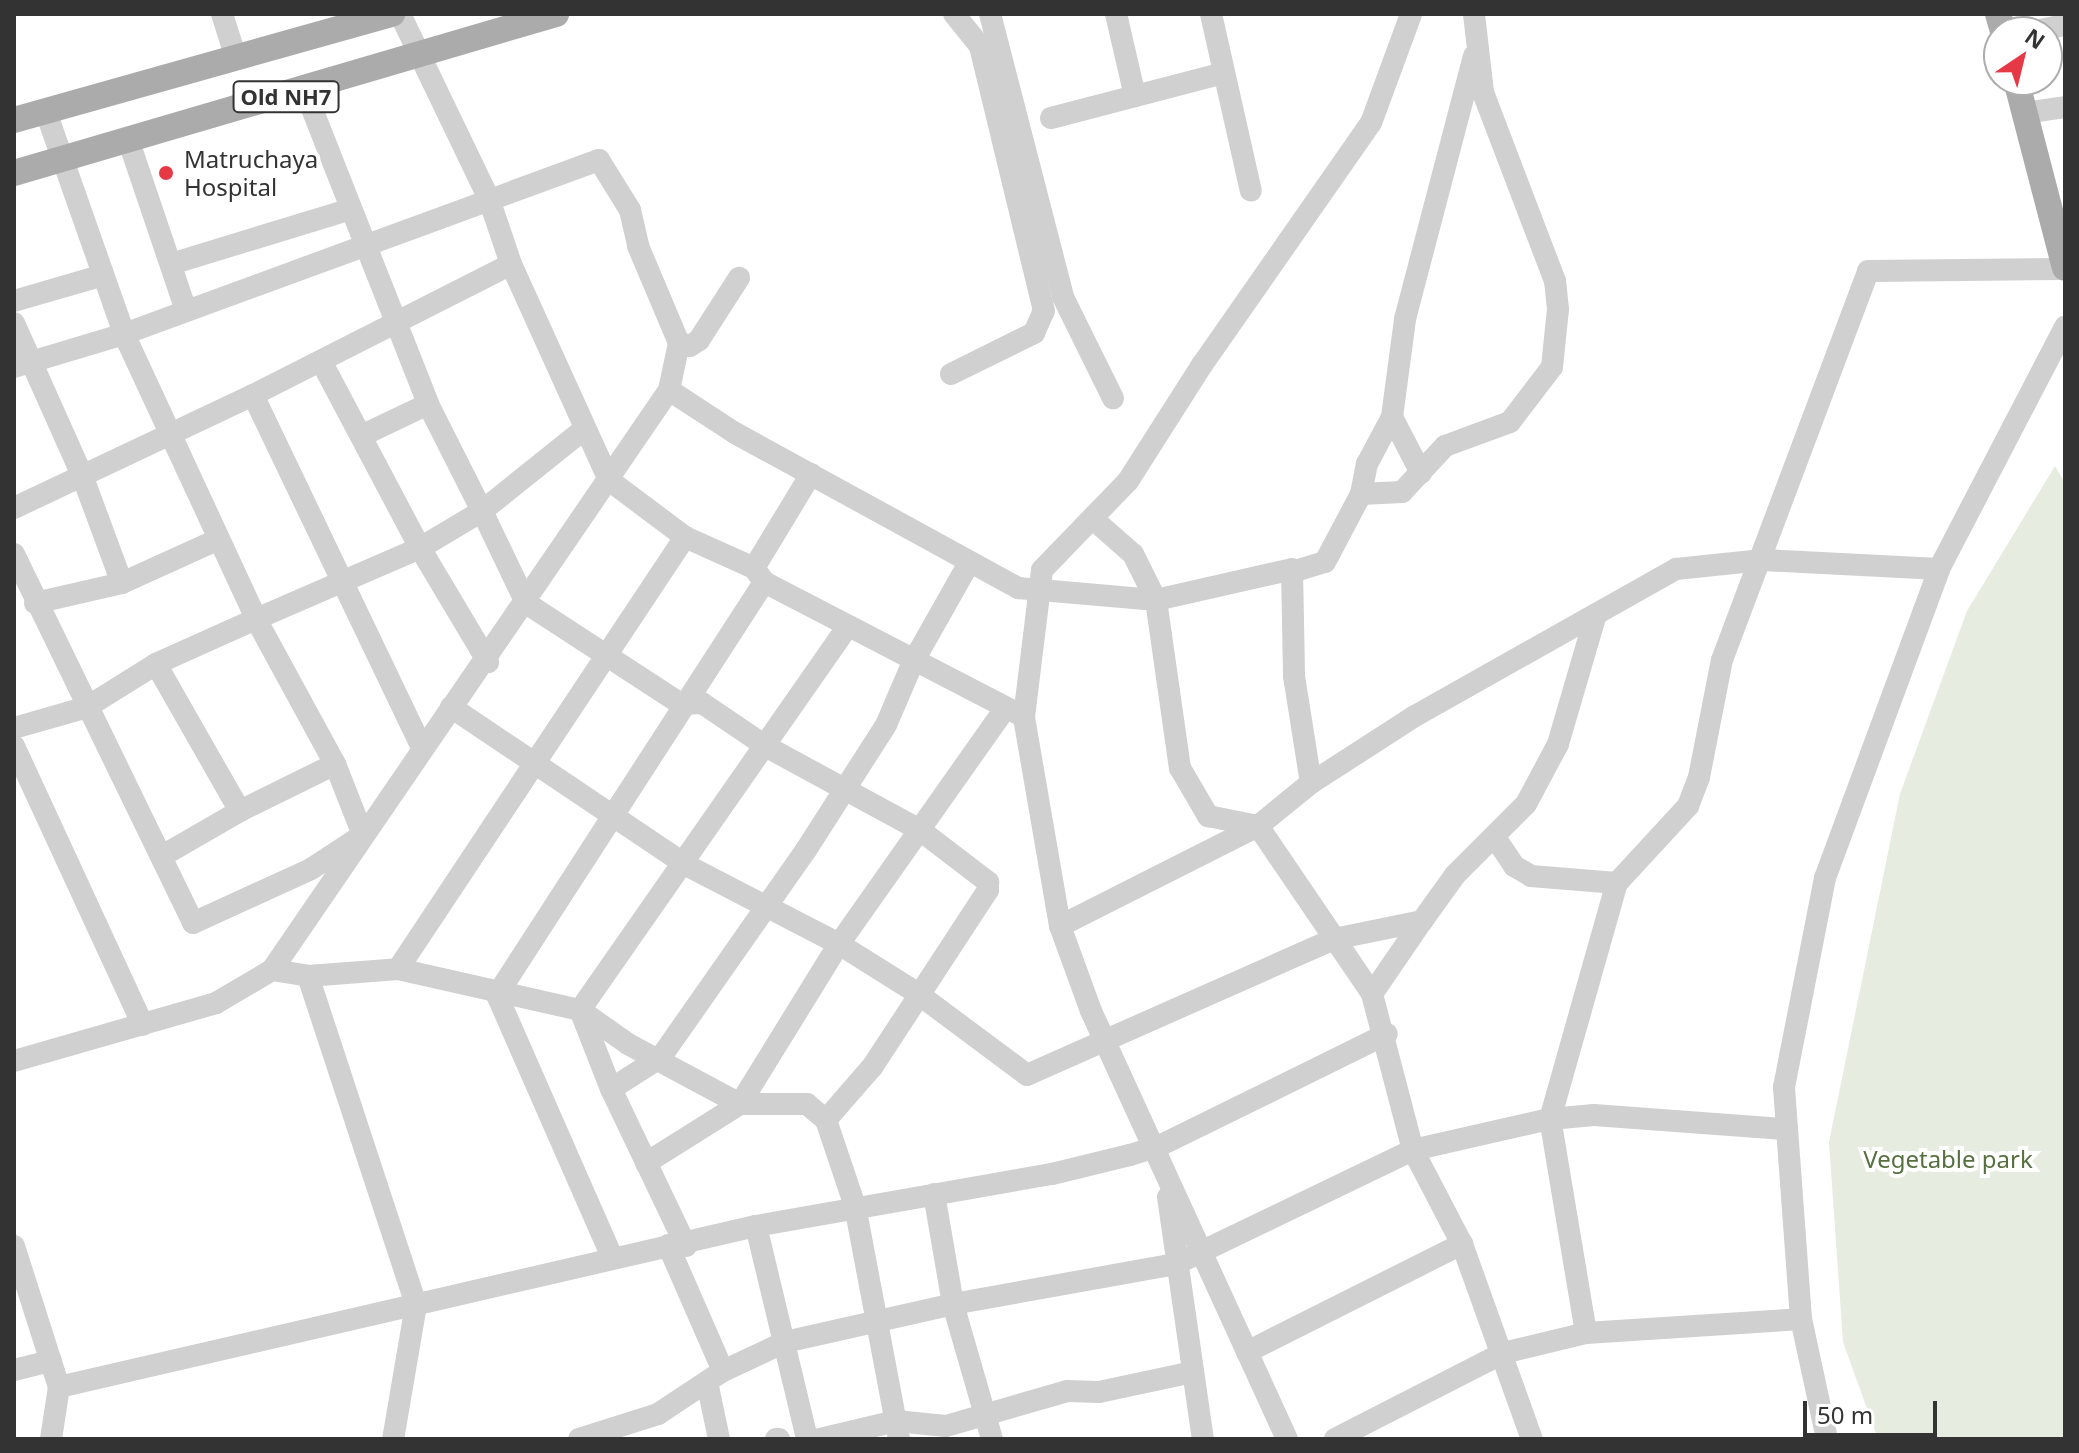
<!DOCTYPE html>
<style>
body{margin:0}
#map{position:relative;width:2079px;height:1453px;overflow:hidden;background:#fff;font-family:"Noto Sans",sans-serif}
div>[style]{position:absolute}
.green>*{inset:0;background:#e6ecdf}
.minor>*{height:22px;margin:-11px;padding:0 11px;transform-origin:11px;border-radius:11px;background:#d0d0d0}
.major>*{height:26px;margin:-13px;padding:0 13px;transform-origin:13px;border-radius:13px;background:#ababab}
.dots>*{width:22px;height:22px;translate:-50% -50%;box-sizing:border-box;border:4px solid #fff;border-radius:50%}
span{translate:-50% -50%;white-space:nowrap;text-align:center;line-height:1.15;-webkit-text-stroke:8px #fff;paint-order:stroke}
.shield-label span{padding:2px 6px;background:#fff;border:2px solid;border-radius:6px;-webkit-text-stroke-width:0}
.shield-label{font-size:22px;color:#333;font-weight:700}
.poi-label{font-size:24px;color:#333}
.left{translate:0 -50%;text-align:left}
.park-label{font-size:24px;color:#56703f}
.frame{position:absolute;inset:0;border:16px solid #333;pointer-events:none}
.north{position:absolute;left:1983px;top:16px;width:80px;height:80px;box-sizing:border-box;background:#fff;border:2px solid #adadad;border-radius:50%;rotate:35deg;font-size:22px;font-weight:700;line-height:32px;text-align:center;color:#333}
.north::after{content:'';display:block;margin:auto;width:28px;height:36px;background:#e63946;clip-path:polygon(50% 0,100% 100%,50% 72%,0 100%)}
.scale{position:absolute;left:1803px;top:1401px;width:134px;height:36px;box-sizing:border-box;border:4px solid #333;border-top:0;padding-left:10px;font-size:24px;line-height:28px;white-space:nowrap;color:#333;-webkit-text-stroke:6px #fff;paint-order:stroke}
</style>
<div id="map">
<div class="green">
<div style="clip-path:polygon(2055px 466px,2065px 483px,2065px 1439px,1878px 1439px,1843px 1342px,1829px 1142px,1900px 794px,1967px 611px)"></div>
</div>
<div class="minor">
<div style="left:222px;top:14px;width:46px;rotate:72.3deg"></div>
<div style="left:400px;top:14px;width:205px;rotate:64.3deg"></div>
<div style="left:489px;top:199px;width:69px;rotate:71.3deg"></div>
<div style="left:511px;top:264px;width:237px;rotate:65.6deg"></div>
<div style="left:609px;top:480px;width:95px;rotate:36.9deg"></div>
<div style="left:685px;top:537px;width:76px;rotate:24.2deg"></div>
<div style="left:754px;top:568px;width:17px;rotate:54deg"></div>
<div style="left:764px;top:582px;width:293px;rotate:27.4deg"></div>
<div style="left:990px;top:14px;width:292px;rotate:75.5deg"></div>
<div style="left:1063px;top:297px;width:113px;rotate:63.7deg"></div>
<div style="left:1116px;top:14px;width:84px;rotate:77deg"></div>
<div style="left:1211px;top:14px;width:181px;rotate:77.3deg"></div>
<div style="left:2031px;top:32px;width:35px;rotate:-12deg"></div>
<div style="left:305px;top:91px;width:336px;rotate:68.5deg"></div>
<div style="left:428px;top:404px;width:120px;rotate:63.2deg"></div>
<div style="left:482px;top:511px;width:129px;rotate:-38.7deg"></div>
<div style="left:46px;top:112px;width:235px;rotate:70.6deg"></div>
<div style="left:124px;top:334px;width:314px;rotate:65.1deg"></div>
<div style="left:256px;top:619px;width:179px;rotate:-23.4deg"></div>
<div style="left:420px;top:548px;width:72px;rotate:-30.8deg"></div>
<div style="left:482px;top:511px;width:102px;rotate:64.4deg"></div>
<div style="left:526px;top:603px;width:185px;rotate:33.1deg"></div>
<div style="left:681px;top:704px;width:21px;rotate:-3deg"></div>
<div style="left:702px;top:703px;width:78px;rotate:34.1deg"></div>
<div style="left:767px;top:747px;width:174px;rotate:28.5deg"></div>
<div style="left:920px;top:830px;width:86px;rotate:37.4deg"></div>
<div style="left:988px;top:882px;width:8px;rotate:90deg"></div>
<div style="left:988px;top:890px;width:212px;rotate:123.2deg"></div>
<div style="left:872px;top:1067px;width:70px;rotate:131deg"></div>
<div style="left:826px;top:1120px;width:91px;rotate:71.4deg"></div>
<div style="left:855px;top:1206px;width:237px;rotate:79.3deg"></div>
<div style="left:2025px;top:113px;width:40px;rotate:-8.5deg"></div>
<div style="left:1051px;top:118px;width:179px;rotate:-14.6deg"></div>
<div style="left:129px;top:142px;width:177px;rotate:71.3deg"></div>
<div style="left:171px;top:264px;width:185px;rotate:-17deg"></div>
<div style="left:14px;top:301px;width:90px;rotate:-16.2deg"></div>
<div style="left:14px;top:323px;width:167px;rotate:65.9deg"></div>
<div style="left:82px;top:475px;width:115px;rotate:69.7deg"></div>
<div style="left:122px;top:583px;width:104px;rotate:-24.4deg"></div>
<div style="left:679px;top:343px;width:11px;rotate:15deg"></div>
<div style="left:690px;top:346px;width:11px;rotate:-34deg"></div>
<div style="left:699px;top:340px;width:74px;rotate:-57.2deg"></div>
<div style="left:321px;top:361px;width:212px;rotate:62.1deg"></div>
<div style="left:420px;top:548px;width:133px;rotate:59.2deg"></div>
<div style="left:14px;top:367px;width:115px;rotate:-16.7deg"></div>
<div style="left:124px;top:334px;width:506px;rotate:-20.12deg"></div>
<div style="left:599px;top:160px;width:59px;rotate:58.2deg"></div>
<div style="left:630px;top:210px;width:37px;rotate:77deg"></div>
<div style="left:638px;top:246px;width:105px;rotate:67.1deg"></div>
<div style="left:679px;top:343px;width:48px;rotate:102deg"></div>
<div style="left:951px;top:374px;width:93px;rotate:-26.3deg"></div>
<div style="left:1034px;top:333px;width:24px;rotate:-66deg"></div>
<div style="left:1044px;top:311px;width:273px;rotate:-103.6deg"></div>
<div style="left:980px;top:46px;width:41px;rotate:-129.1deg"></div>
<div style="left:253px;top:395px;width:390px;rotate:64.4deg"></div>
<div style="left:1392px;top:417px;width:63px;rotate:62.6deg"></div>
<div style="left:361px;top:436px;width:74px;rotate:-25.5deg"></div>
<div style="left:1361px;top:494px;width:31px;rotate:-79deg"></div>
<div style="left:1367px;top:464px;width:53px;rotate:-62deg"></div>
<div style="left:1392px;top:417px;width:99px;rotate:-82.4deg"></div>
<div style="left:1405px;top:319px;width:272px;rotate:-75.3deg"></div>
<div style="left:14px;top:508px;width:264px;rotate:-25.3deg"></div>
<div style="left:253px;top:395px;width:289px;rotate:-26.9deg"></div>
<div style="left:1093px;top:519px;width:53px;rotate:41.2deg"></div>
<div style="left:1133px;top:554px;width:51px;rotate:63.4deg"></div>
<div style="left:1156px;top:600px;width:139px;rotate:-12.8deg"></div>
<div style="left:1292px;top:569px;width:107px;rotate:88.9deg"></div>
<div style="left:1294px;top:676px;width:108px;rotate:81deg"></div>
<div style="left:14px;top:554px;width:410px;rotate:64.1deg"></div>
<div style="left:193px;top:923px;width:130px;rotate:-24.6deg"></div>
<div style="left:311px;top:869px;width:62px;rotate:-33.2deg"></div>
<div style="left:363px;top:835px;width:76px;rotate:-111.5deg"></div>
<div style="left:335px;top:764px;width:165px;rotate:-118.6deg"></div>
<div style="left:256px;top:619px;width:110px;rotate:155.8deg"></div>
<div style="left:156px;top:664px;width:169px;rotate:60.3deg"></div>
<div style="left:240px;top:811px;width:90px;rotate:150deg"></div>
<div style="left:754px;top:568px;width:110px;rotate:-58.8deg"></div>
<div style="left:1292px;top:572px;width:34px;rotate:-17deg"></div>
<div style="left:1325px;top:562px;width:77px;rotate:-62.1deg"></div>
<div style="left:1361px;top:494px;width:41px;rotate:-2.8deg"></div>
<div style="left:1402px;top:492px;width:63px;rotate:-46.9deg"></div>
<div style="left:1445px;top:446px;width:69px;rotate:-20.3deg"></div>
<div style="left:1510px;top:422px;width:69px;rotate:-52.6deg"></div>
<div style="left:1552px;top:367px;width:58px;rotate:-84.1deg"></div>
<div style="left:1558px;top:309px;width:28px;rotate:-96deg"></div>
<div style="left:1555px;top:281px;width:202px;rotate:-110.9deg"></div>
<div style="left:1483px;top:92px;width:79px;rotate:-96.6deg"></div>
<div style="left:35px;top:603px;width:89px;rotate:-12.9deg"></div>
<div style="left:451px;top:707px;width:283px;rotate:33.9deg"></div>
<div style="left:686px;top:865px;width:172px;rotate:27.3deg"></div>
<div style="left:839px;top:944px;width:92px;rotate:32.1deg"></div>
<div style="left:917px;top:993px;width:137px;rotate:36.7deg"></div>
<div style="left:1027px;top:1075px;width:336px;rotate:-23.9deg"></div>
<div style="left:1334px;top:939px;width:90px;rotate:-11.6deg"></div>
<div style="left:1422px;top:921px;width:57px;rotate:-54.3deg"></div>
<div style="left:1455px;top:875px;width:100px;rotate:-45deg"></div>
<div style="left:1526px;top:804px;width:68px;rotate:-61.9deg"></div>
<div style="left:1558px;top:744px;width:135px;rotate:-73.7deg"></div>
<div style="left:14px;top:728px;width:76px;rotate:-16deg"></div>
<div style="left:87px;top:707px;width:81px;rotate:-31.9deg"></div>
<div style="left:14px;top:746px;width:307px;rotate:65.2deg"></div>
<div style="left:240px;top:811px;width:106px;rotate:-26.3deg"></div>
<div style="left:1494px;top:836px;width:36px;rotate:56deg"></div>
<div style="left:1514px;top:866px;width:20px;rotate:30deg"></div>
<div style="left:1531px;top:876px;width:86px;rotate:4.7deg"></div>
<div style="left:1060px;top:926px;width:222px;rotate:-26.8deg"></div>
<div style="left:1258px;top:826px;width:203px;rotate:55.8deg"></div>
<div style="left:1372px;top:994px;width:161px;rotate:75.3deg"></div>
<div style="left:1413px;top:1150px;width:106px;rotate:62.5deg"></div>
<div style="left:1462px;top:1244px;width:207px;rotate:70.3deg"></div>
<div style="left:398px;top:969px;width:519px;rotate:-56.4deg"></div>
<div style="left:272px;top:970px;width:36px;rotate:9deg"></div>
<div style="left:308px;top:976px;width:90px;rotate:-4.4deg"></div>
<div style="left:398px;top:969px;width:187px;rotate:12.7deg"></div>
<div style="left:580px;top:1010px;width:59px;rotate:35.3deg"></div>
<div style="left:628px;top:1044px;width:127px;rotate:28.2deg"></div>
<div style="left:740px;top:1104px;width:67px"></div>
<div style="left:807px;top:1104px;width:25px;rotate:40deg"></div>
<div style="left:308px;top:976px;width:346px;rotate:71.8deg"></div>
<div style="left:416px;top:1305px;width:136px;rotate:99.7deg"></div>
<div style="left:1372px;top:994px;width:88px;rotate:-55.6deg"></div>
<div style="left:14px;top:1061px;width:210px;rotate:-16deg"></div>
<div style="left:216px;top:1003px;width:65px;rotate:-30.5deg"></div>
<div style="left:272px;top:970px;width:703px;rotate:-55.61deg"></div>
<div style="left:669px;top:390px;width:79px;rotate:33.1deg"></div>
<div style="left:735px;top:433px;width:323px;rotate:28.7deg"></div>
<div style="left:1018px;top:588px;width:139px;rotate:5deg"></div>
<div style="left:1156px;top:600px;width:170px;rotate:81.9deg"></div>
<div style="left:1180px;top:768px;width:56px;rotate:59.7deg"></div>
<div style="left:1208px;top:816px;width:51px;rotate:11.3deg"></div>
<div style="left:1258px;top:826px;width:68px;rotate:-39.1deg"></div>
<div style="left:1311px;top:783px;width:124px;rotate:-32.8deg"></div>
<div style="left:1415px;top:716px;width:300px;rotate:-29.4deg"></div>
<div style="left:1676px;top:569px;width:87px;rotate:-5.9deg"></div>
<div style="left:1763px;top:560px;width:176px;rotate:2.9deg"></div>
<div style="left:611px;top:1089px;width:59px;rotate:-32.6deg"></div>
<div style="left:661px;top:1057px;width:253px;rotate:-55deg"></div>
<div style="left:806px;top:850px;width:148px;rotate:-57.4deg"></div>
<div style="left:886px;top:725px;width:69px;rotate:-66.8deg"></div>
<div style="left:913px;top:662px;width:114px;rotate:-60.5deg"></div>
<div style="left:646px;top:1163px;width:111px;rotate:-32.1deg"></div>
<div style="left:740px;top:1104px;width:188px;rotate:-58.3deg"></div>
<div style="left:839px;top:944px;width:286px;rotate:-54.8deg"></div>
<div style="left:934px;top:1194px;width:112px;rotate:80.2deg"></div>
<div style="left:953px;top:1304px;width:141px;rotate:73.9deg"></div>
<div style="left:1168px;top:1197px;width:245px;rotate:81.8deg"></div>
<div style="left:756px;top:1226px;width:219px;rotate:76.5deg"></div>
<div style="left:668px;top:1245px;width:137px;rotate:66.4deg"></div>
<div style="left:14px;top:1246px;width:148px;rotate:72.3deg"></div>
<div style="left:686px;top:1246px;width:174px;rotate:-115.5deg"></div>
<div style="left:611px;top:1089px;width:85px;rotate:-111.4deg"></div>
<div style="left:580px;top:1010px;width:468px;rotate:-55.1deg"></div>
<div style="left:612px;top:1257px;width:286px;rotate:-113.7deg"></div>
<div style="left:497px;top:995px;width:492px;rotate:-57.1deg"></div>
<div style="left:1586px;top:1333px;width:217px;rotate:-99.5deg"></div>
<div style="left:1550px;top:1119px;width:245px;rotate:-74.2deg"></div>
<div style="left:1617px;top:883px;width:105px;rotate:-47.3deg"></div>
<div style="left:1688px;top:806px;width:31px;rotate:-69deg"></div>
<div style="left:1699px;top:777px;width:119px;rotate:-78.9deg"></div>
<div style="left:1722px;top:660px;width:415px;rotate:-69.4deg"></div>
<div style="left:1868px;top:271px;width:197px;rotate:-0.6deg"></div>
<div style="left:1247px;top:1352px;width:241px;rotate:-26.7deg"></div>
<div style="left:14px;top:1370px;width:38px;rotate:-14deg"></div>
<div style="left:707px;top:1382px;width:58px;rotate:78.1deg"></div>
<div style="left:51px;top:1439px;width:53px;rotate:-81.3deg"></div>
<div style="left:59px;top:1387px;width:715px;rotate:-13.01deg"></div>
<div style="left:756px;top:1226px;width:301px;rotate:-10deg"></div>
<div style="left:1052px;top:1174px;width:80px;rotate:-13.7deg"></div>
<div style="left:1130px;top:1155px;width:28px;rotate:-17deg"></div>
<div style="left:1157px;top:1147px;width:256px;rotate:-26.2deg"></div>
<div style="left:579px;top:1439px;width:83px;rotate:-17.6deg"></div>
<div style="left:658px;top:1414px;width:78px;rotate:-33.5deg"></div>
<div style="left:723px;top:1371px;width:68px;rotate:-25.1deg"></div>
<div style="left:785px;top:1342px;width:172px;rotate:-12.7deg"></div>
<div style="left:953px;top:1304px;width:227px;rotate:-10.2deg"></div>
<div style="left:1176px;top:1264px;width:263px;rotate:-25.7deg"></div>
<div style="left:1413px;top:1150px;width:140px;rotate:-12.8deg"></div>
<div style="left:1550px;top:1119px;width:44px;rotate:-5.2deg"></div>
<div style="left:1594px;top:1115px;width:192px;rotate:4.2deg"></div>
<div style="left:776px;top:1439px;width:3px"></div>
<div style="left:820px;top:1439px;width:78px;rotate:-13.3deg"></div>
<div style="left:896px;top:1421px;width:50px;rotate:5.7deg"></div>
<div style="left:946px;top:1426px;width:126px;rotate:-16.1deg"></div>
<div style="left:1067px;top:1391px;width:32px;rotate:2deg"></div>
<div style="left:1099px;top:1392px;width:96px;rotate:-12deg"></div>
<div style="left:1287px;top:1439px;width:471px;rotate:-114.6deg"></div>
<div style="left:1091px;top:1011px;width:90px;rotate:-110deg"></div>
<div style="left:1060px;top:926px;width:212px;rotate:-99.8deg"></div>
<div style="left:1024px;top:717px;width:148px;rotate:-83deg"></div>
<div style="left:1042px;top:570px;width:124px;rotate:-46deg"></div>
<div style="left:1128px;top:481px;width:138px;rotate:-57.5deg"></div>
<div style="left:1202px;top:365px;width:295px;rotate:-55.1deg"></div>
<div style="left:1371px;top:123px;width:116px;rotate:-69.8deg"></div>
<div style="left:1335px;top:1439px;width:189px;rotate:-27.1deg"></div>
<div style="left:1503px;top:1353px;width:85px;rotate:-13.5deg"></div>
<div style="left:1586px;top:1333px;width:215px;rotate:-3.7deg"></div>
<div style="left:1827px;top:1439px;width:123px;rotate:-102.2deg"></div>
<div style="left:1801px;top:1319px;width:233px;rotate:-94.2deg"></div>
<div style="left:1784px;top:1087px;width:213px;rotate:-78.9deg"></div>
<div style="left:1825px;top:878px;width:329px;rotate:-69.7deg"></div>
<div style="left:1939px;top:569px;width:273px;rotate:-62.5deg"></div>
</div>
<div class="major">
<div style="left:1998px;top:14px;width:19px;rotate:74deg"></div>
<div style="left:2016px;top:80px;width:194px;rotate:75.4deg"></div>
<div style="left:14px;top:120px;width:393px;rotate:-15.7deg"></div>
<div style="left:14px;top:173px;width:565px;rotate:-16.35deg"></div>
</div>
<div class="dots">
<div style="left:166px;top:173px;background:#e63946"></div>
</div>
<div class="shield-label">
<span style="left:286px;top:97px">Old NH7</span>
</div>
<div class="poi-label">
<span class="left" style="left:184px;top:173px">Matruchaya<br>Hospital</span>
</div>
<div class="park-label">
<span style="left:1948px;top:1159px">Vegetable park</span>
</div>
<div class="frame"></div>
<div class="north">N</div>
<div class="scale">50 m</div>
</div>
